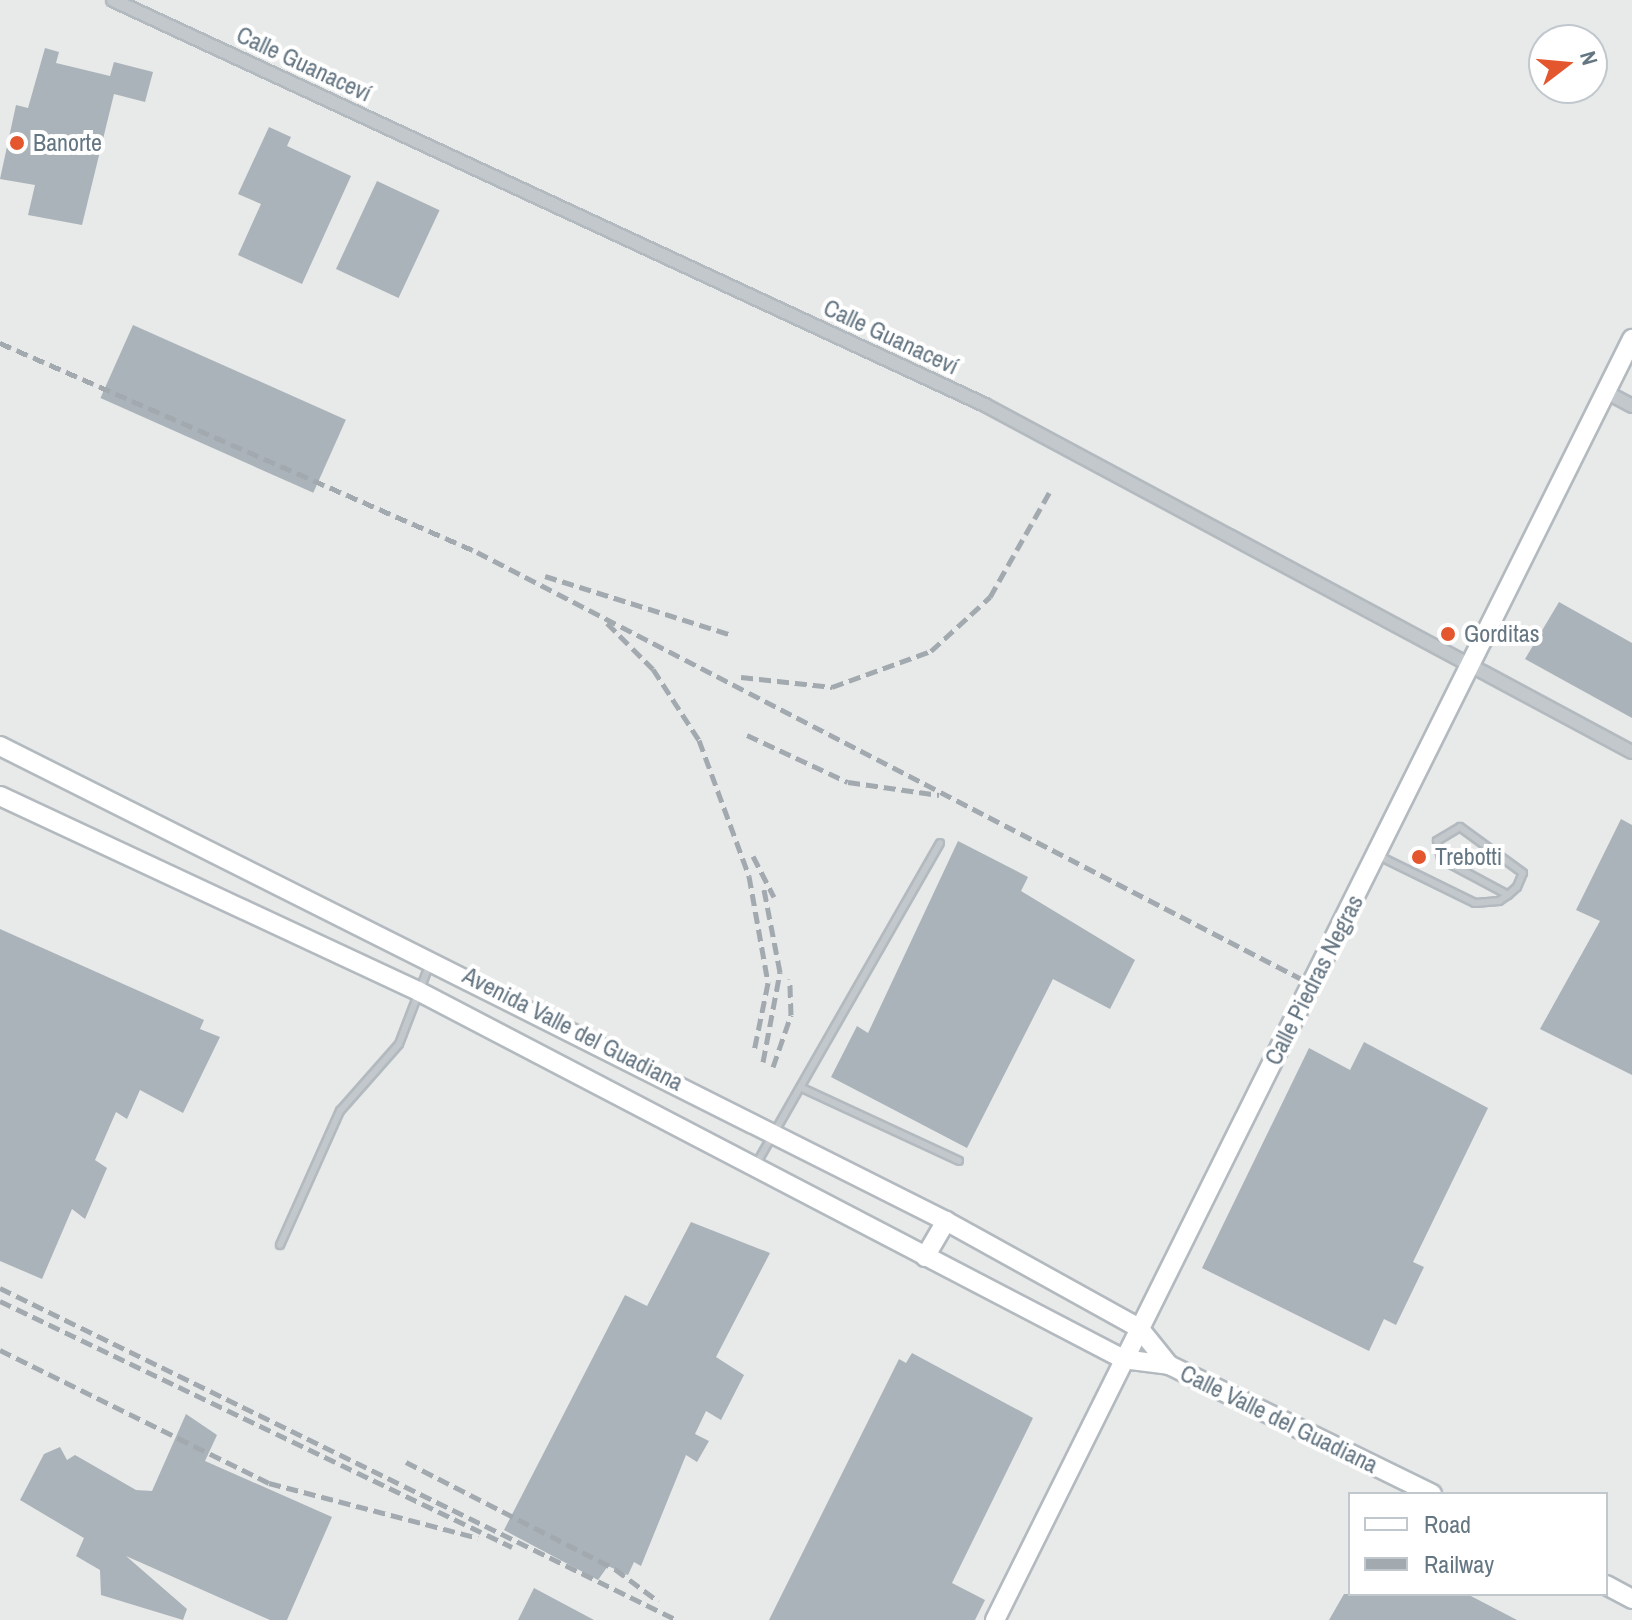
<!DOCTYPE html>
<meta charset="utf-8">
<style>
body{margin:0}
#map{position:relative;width:1632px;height:1620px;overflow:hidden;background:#fafaf8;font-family:"Archivo Narrow",sans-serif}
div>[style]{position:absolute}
.built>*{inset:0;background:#e8e9e9}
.building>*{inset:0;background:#aab3b9;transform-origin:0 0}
.roads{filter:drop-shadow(2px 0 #b3babf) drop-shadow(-2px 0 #b3babf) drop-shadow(0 2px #b3babf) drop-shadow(0 -2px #b3babf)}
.lane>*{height:6px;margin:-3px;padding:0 3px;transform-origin:3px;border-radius:3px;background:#c3c8cc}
.street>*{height:12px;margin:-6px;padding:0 6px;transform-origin:6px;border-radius:6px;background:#c3c8cc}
.secondary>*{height:18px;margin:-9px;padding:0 9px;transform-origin:9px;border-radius:9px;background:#fff}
.rail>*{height:5px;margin-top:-2.5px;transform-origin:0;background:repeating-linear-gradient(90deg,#a2aab0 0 12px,transparent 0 18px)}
.dots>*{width:22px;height:22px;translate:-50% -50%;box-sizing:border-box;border:4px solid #fff;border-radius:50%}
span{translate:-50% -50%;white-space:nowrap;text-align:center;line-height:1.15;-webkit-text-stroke:8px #fff;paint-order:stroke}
.street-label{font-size:24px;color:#657683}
.poi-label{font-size:24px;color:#657683}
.left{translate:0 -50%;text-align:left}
.legend{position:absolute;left:1348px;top:1492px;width:260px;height:104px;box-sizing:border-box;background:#fff;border:2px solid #c1c8cd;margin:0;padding:10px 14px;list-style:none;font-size:24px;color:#657683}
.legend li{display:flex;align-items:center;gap:16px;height:40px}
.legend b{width:40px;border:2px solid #c1c8cd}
.north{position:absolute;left:1528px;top:24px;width:80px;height:80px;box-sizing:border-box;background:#fff;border:2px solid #c1c8cd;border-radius:50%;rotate:74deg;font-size:22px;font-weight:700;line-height:32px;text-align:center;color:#657683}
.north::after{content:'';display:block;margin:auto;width:28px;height:36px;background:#e4572e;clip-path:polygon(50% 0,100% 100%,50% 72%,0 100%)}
</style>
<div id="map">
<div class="built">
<div style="clip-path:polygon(evenodd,0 0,1632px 0,1632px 1620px,0 1620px,0 0,1544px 40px,1592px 40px,1592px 88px,1544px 88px,1544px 40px,0 0,1350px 1494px,1606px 1494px,1606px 1594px,1350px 1594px,1350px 1494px)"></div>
</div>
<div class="building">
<div style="clip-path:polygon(45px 48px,59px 52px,56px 63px,110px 76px,114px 62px,153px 72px,145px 102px,114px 94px,82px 225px,28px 215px,35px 185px,0 179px,16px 105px,28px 108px)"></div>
<div style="clip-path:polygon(269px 127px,291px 137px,287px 146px,351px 176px,302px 284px,238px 255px,261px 204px,238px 194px)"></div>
<div style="left:377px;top:181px;width:69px;height:97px;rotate:25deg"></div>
<div style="left:133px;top:325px;width:233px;height:80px;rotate:24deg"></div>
<div style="clip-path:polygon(1559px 602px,1632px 643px,1632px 718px,1525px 659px)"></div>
<div style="clip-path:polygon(1621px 819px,1632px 825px,1632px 1075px,1540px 1029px,1600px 921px,1576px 910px)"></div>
<div style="clip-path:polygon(958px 841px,1028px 877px,1021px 891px,1135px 960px,1110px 1009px,1053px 979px,967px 1148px,831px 1077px,857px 1026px,868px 1033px)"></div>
<div style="clip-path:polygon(0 929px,204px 1020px,200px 1029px,220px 1037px,183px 1113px,140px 1090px,127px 1119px,116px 1112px,95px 1160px,107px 1168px,85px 1219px,72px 1209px,42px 1279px,0 1261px)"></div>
<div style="clip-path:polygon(1364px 1042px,1488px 1108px,1413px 1262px,1424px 1267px,1396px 1325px,1384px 1319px,1369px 1351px,1202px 1268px,1309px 1048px,1350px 1070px)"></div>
<div style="clip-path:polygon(691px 1222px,770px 1253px,716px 1357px,744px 1375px,721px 1420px,706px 1411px,695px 1434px,709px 1441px,697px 1462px,686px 1455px,641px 1566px,634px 1562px,628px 1575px,608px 1566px,598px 1580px,504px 1530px,625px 1295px,647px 1306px)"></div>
<div style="clip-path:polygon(912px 1353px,1033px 1418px,952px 1583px,985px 1600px,975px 1620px,769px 1620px,899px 1359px,906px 1363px)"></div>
<div style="clip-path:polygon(186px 1414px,217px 1435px,205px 1461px,332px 1517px,287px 1620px,270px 1620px,126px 1556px,187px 1609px,183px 1620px,101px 1595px,100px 1570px,76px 1556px,84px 1538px,20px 1500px,44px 1454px,60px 1447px,67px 1460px,75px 1455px,136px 1490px,152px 1491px)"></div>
<div style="clip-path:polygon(534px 1588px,594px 1620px,518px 1620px)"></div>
<div style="clip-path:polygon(1344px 1594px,1467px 1594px,1517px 1620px,1329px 1620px)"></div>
</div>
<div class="roads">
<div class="lane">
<div style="left:1377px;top:855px;width:109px;rotate:26.1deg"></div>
<div style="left:1475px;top:903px;width:24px;rotate:-5deg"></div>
<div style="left:1499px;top:901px;width:11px;rotate:-34deg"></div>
<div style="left:1508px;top:895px;width:12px;rotate:-42deg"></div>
<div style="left:1517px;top:887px;width:15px;rotate:-67deg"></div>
<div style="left:1523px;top:873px;width:78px;rotate:-143.9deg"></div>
<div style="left:1460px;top:827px;width:27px;rotate:149deg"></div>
<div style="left:1437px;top:841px;width:18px;rotate:77deg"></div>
<div style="left:1441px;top:859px;width:76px;rotate:28.2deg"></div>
<div style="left:802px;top:1088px;width:173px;rotate:24.9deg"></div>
<div style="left:755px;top:1166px;width:372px;rotate:-60.2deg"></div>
<div style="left:280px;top:1245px;width:147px;rotate:-65.9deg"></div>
<div style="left:340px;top:1111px;width:89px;rotate:-48.6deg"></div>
<div style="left:399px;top:1044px;width:84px;rotate:-69deg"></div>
</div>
<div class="street">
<div style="left:113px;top:0;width:961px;rotate:24.91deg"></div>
<div style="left:985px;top:405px;width:734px;rotate:28.21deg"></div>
<div style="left:1606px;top:392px;width:30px;rotate:28deg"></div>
</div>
<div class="secondary">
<div style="left:0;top:746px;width:1059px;rotate:26.66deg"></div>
<div style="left:946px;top:1221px;width:221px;rotate:29deg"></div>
<div style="left:1139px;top:1328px;width:48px;rotate:51deg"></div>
<div style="left:0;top:796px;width:461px;rotate:25deg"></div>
<div style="left:418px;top:991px;width:795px;rotate:27.56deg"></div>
<div style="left:1123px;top:1359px;width:46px;rotate:7.4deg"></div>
<div style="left:1169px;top:1365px;width:293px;rotate:26.1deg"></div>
<div style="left:925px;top:1257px;width:42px;rotate:-59.7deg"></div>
<div style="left:1606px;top:1585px;width:30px;rotate:28deg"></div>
<div style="left:995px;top:1620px;width:1431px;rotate:-63.56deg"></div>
</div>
</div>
<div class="rail">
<div style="left:0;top:343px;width:521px;rotate:23.66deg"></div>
<div style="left:477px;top:552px;width:939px;rotate:27.38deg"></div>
<div style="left:545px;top:576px;width:193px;rotate:17.5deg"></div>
<div style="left:607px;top:623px;width:65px;rotate:45deg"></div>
<div style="left:653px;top:669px;width:85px;rotate:57.1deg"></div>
<div style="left:699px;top:740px;width:145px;rotate:69.8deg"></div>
<div style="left:749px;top:876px;width:109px;rotate:79.9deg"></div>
<div style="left:768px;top:983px;width:69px;rotate:101.6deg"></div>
<div style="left:741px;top:677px;width:92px;rotate:6.3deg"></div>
<div style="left:832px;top:687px;width:105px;rotate:-20deg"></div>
<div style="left:931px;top:651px;width:80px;rotate:-42.5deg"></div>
<div style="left:990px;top:597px;width:125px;rotate:-60.4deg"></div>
<div style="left:747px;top:735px;width:111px;rotate:25deg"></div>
<div style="left:848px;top:782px;width:92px;rotate:8.1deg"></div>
<div style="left:753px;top:856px;width:46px;rotate:62.9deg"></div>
<div style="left:763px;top:1062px;width:92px;rotate:-79.3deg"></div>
<div style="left:780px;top:972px;width:84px;rotate:-101deg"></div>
<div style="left:773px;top:1067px;width:55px;rotate:-70.9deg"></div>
<div style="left:791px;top:1015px;width:36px;rotate:-92deg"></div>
<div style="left:0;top:1288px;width:754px;rotate:26.12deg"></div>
<div style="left:0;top:1301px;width:568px;rotate:25.66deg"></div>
<div style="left:0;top:1350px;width:300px;rotate:26.3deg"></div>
<div style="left:269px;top:1483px;width:216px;rotate:14.7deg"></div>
<div style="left:406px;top:1462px;width:235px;rotate:27.1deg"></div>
<div style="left:615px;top:1569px;width:54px;rotate:36.7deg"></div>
</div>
<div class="dots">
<div style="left:17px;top:143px;background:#e4572e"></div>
<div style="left:1448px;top:634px;background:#e4572e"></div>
<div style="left:1419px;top:857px;background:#e4572e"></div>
</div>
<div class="street-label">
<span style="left:304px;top:64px;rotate:25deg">Calle Guanaceví</span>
<span style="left:891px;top:337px;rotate:25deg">Calle Guanaceví</span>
<span style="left:1314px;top:980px;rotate:-63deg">Calle Piedras Negras</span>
<span style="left:573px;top:1029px;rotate:27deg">Avenida Valle del Guadiana</span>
<span style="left:1279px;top:1419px;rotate:26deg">Calle Valle del Guadiana</span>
</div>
<div class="poi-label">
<span class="left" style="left:33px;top:143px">Banorte</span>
<span class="left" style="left:1464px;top:634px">Gorditas</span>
<span class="left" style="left:1435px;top:857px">Trebotti</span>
</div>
<ul class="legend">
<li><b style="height:10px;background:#fff"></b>Road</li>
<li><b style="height:10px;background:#a2aab0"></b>Railway</li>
</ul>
<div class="north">N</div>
</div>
